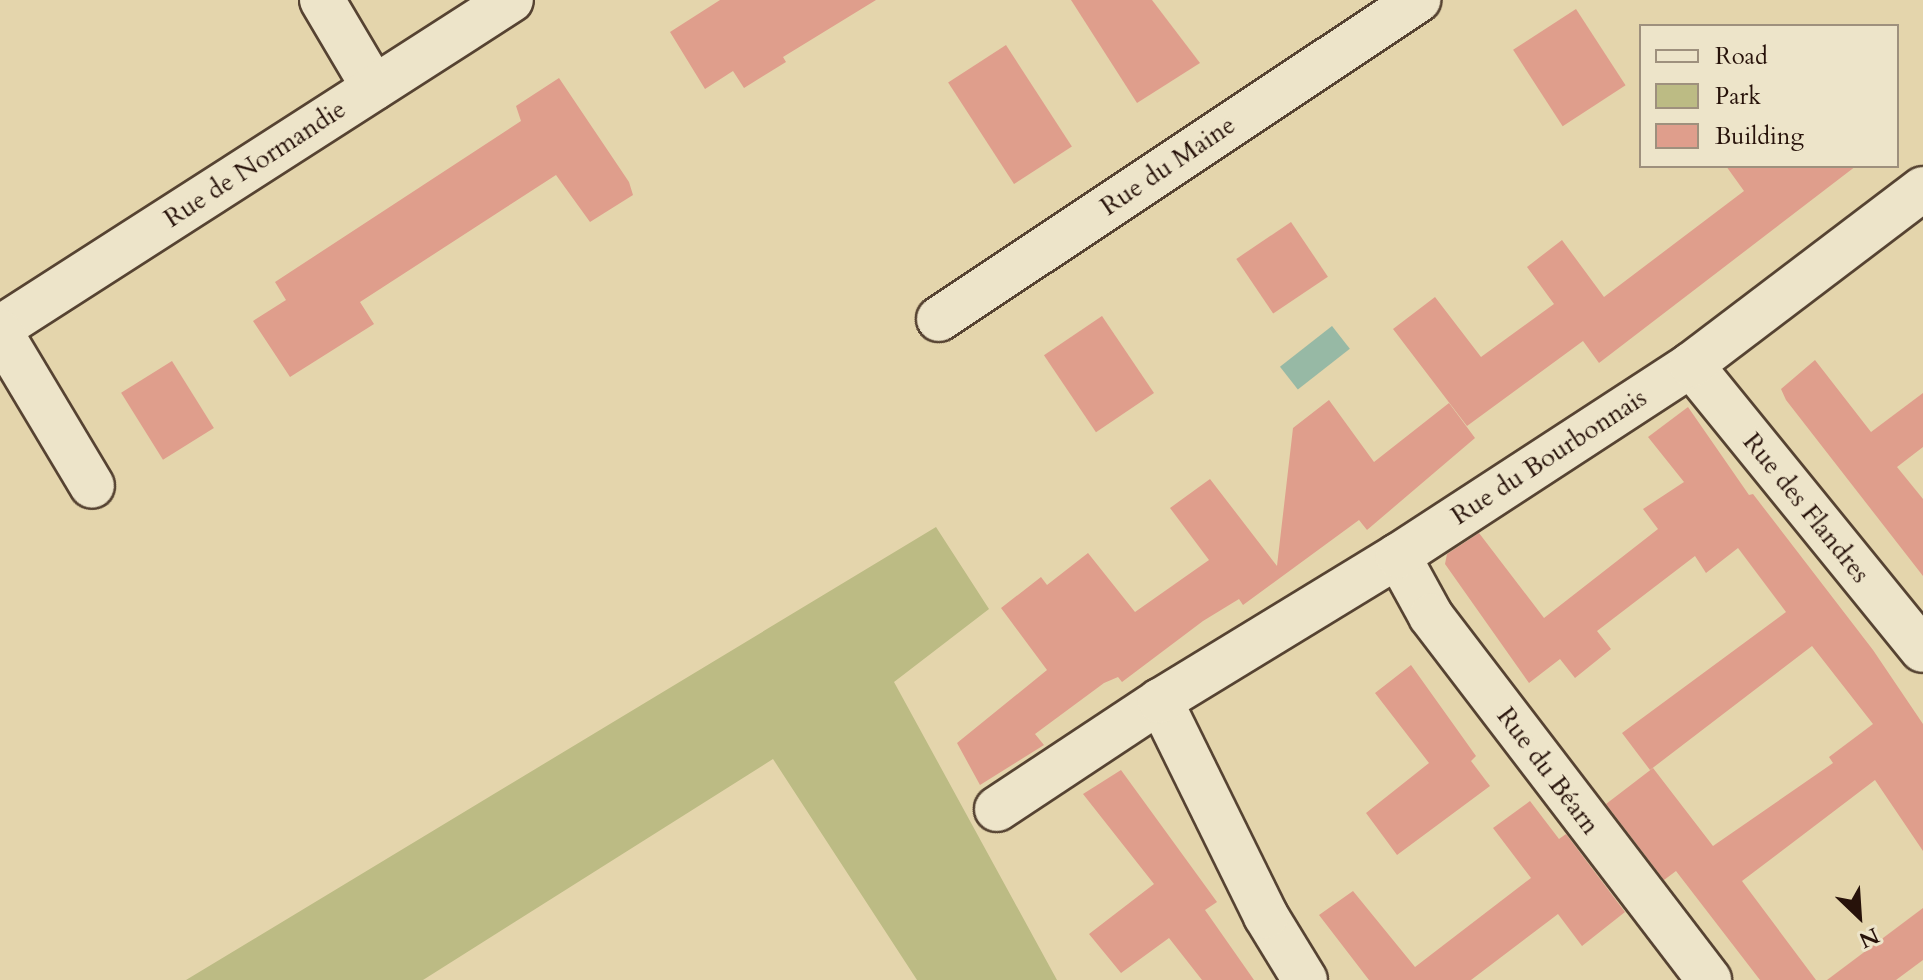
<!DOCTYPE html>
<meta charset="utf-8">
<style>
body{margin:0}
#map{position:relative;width:1923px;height:980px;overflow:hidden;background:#e4d5ac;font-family:Cardo,serif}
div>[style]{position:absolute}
.green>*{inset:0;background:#bcbb84}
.water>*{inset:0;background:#97b9a5;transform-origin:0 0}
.building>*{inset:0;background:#df9e8c;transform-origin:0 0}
.roads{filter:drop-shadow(2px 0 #564332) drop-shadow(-2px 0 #564332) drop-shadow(0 2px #564332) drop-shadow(0 -2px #564332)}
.minor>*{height:44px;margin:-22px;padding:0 22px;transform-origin:22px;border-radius:22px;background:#ede4c9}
span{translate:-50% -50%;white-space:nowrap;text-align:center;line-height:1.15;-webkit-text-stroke:6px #ede4c9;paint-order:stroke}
.street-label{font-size:26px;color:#27120a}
.legend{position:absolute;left:1639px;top:24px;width:260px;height:144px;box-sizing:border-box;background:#ede4c9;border:2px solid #9e907d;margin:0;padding:10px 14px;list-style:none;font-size:24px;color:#27120a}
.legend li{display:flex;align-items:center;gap:16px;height:40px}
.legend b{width:40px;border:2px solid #9e907d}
.north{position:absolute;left:1819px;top:876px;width:80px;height:80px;-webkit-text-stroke:6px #ede4c9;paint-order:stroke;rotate:155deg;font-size:22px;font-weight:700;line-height:32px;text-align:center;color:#27120a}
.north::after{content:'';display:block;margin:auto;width:28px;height:36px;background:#27120a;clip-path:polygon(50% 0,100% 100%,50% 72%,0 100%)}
</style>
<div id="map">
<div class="green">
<div style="clip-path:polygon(936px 527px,989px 609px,894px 682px,1057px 980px,917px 980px,773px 759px,423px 980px,186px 980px)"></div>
</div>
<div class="water">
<div style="left:1332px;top:326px;width:29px;height:66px;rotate:52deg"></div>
</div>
<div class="building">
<div style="clip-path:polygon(720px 0,876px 0,783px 57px,786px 62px,744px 88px,733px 71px,705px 89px,670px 32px)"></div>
<div style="clip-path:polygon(1071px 0,1152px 0,1200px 63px,1137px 103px)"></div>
<div style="left:1576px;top:9px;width:91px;height:75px;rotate:57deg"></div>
<div style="left:1006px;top:45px;width:121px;height:69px;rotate:57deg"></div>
<div style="clip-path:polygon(559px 78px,629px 182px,633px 195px,590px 222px,556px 175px,360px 302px,374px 324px,290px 377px,253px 321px,286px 300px,275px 282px,521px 121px,516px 106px)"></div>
<div style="clip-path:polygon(1726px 166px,1856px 166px,1599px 363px,1583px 341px,1467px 426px,1393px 329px,1435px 297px,1481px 357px,1554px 304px,1527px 267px,1562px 240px,1604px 297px,1744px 191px)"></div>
<div style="left:1291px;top:222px;width:66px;height:66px;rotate:56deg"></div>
<div style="left:1102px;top:316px;width:93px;height:70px;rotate:56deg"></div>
<div style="clip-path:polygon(1815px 360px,1871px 432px,1923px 393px,1923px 447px,1897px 467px,1923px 499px,1923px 576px,1786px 400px,1781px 389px)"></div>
<div style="left:172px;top:361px;width:79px;height:60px;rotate:58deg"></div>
<div style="clip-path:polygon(1329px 400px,1374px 462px,1449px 403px,1475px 438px,1367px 530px,1359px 520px,1243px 605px,1239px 599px,1203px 621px,1122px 682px,1118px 677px,1104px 683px,1035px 734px,1044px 745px,980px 785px,957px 743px,1047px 670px,1001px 608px,1041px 577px,1047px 585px,1088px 553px,1135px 612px,1209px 560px,1170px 508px,1210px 479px,1277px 566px,1293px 428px)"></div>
<div style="clip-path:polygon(1688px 407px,1749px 495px,1753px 494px,1873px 650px,1923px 724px,1923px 851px,1875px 780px,1742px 881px,1816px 980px,1760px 980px,1676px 871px,1664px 880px,1606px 804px,1653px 768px,1713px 846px,1833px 763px,1829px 757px,1873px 724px,1812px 646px,1650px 770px,1622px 733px,1786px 612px,1738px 548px,1706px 573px,1695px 556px,1597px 631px,1611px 649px,1575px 678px,1560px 659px,1529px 683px,1445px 564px,1447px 554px,1479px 533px,1544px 618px,1658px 529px,1643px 509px,1684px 482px,1648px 437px)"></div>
<div style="clip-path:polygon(1411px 665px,1476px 756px,1471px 761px,1490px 786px,1397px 855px,1366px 813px,1429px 763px,1375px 693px)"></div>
<div style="clip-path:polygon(1121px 770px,1217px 902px,1205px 910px,1254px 980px,1202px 980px,1169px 938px,1121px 973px,1089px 934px,1154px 884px,1083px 794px)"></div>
<div style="clip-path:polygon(1530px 801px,1559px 839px,1566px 834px,1625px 912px,1582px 946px,1558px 914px,1471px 980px,1369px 980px,1319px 915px,1353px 891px,1415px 967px,1531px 878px,1493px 828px)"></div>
<div style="clip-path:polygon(1923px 908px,1923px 960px,1896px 980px,1827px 980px)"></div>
</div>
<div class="roads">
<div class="minor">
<div style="left:322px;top:0;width:102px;rotate:59.4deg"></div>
<div style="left:939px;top:319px;width:576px;rotate:-33.66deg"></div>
<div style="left:0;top:328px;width:607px;rotate:-32.7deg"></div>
<div style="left:0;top:332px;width:179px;rotate:59.1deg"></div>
<div style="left:1691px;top:365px;width:367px;rotate:50.9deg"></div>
<div style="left:1398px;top:556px;width:68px;rotate:61.2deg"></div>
<div style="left:1431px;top:616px;width:458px;rotate:52.6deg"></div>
<div style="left:997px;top:809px;width:196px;rotate:-33.5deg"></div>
<div style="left:1305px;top:980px;width:75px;rotate:-121.4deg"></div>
<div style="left:1266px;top:916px;width:240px;rotate:-116.2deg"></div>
<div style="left:1160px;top:701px;width:279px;rotate:-31.4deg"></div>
<div style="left:1398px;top:556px;width:350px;rotate:-33.1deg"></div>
<div style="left:1691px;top:365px;width:291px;rotate:-37.2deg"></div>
</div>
</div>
<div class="street-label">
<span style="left:255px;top:164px;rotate:-33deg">Rue de Normandie</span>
<span style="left:1168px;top:166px;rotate:-34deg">Rue du Maine</span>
<span style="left:1549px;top:457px;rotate:-33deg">Rue du Bourbonnais</span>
<span style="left:1806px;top:508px;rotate:51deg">Rue des Flandres</span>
<span style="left:1548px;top:771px;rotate:53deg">Rue du Béarn</span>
</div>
<ul class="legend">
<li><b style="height:10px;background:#ede4c9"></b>Road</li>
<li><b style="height:22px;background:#bcbb84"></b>Park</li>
<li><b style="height:22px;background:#df9e8c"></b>Building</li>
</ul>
<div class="north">N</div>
</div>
